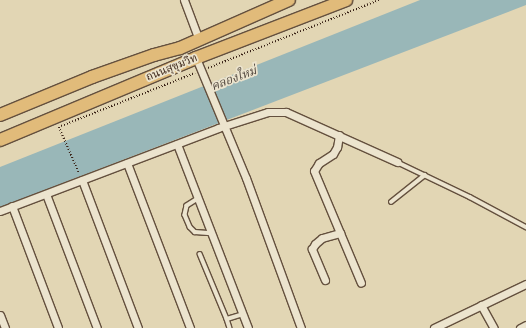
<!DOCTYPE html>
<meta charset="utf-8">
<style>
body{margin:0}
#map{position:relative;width:526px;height:328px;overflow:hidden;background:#e2d6b4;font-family:"IM FELL English","Noto Serif Thai",serif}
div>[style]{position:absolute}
.water>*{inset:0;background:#99b7b8}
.path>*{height:1.5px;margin-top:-0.75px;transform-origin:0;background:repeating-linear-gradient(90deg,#3a2317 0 1px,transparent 0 3px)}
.roads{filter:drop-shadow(1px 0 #64503e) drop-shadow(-1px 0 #64503e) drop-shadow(0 1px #64503e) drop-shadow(0 -1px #64503e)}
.lane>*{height:3.5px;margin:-1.75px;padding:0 1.75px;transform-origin:1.75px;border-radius:1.75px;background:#ece4ce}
.street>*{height:7px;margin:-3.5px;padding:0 3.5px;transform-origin:3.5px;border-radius:3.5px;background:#ece4ce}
.highway>*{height:12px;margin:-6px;padding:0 6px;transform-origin:6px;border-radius:6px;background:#e1bb7a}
span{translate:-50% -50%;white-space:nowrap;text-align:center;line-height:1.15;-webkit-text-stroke:3.5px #ece4ce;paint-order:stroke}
.street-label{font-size:11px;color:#3a2317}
.water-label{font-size:12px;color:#52483f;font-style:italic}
</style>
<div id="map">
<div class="water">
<div style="clip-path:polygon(420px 0,526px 0,526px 5px,0 207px,0 167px)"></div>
</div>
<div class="path">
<div style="left:208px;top:68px;width:184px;rotate:-21.7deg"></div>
<div style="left:61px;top:126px;width:144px;rotate:-21.6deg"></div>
<div style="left:59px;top:127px;width:50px;rotate:66.5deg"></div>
</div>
<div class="roads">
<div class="lane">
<div style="left:397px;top:162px;width:81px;rotate:25.6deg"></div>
<div style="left:470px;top:197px;width:64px;rotate:28.2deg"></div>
<div style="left:198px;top:199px;width:13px;rotate:148deg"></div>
<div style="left:187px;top:206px;width:9px;rotate:103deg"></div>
<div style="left:185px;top:215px;width:13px;rotate:67deg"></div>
<div style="left:190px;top:227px;width:7px;rotate:45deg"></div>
<div style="left:195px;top:232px;width:16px;rotate:4deg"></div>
<div style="left:391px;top:202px;width:43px;rotate:-38.5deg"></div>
<div style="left:200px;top:254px;width:70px;rotate:67.4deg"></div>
<div style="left:227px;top:319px;width:17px;rotate:-17deg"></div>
<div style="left:227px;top:319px;width:9px;rotate:72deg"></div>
</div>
<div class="street">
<div style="left:184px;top:0;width:43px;rotate:69.4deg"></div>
<div style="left:196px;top:58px;width:130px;rotate:67.4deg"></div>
<div style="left:246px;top:178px;width:160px;rotate:69.9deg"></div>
<div style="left:339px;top:135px;width:12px;rotate:99deg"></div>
<div style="left:337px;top:147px;width:8px;rotate:120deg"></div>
<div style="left:333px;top:154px;width:17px;rotate:147deg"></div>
<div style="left:319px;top:163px;width:9px;rotate:122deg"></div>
<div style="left:314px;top:171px;width:121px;rotate:67.2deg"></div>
<div style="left:177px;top:144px;width:197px;rotate:68.9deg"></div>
<div style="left:127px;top:163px;width:177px;rotate:69.1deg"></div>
<div style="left:82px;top:180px;width:158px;rotate:69.3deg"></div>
<div style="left:46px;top:194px;width:143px;rotate:69.2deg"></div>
<div style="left:12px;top:206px;width:130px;rotate:69.3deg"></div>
<div style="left:0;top:211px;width:233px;rotate:-20.8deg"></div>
<div style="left:218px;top:128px;width:52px;rotate:-17.7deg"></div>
<div style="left:268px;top:112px;width:18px"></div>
<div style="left:286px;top:112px;width:122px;rotate:24.2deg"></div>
<div style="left:325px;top:280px;width:34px;rotate:-113deg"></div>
<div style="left:312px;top:249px;width:6px;rotate:-59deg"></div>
<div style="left:315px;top:244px;width:9px;rotate:-41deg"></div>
<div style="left:322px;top:238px;width:19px;rotate:-16deg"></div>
<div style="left:481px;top:305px;width:26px;rotate:61deg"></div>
<div style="left:0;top:315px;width:14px;rotate:69deg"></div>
<div style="left:434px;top:328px;width:102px;rotate:-25.6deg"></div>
<div style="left:520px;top:328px;width:7px;rotate:-27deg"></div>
</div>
<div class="highway">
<div style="left:0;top:115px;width:100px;rotate:-22.4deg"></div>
<div style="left:92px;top:77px;width:66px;rotate:-19.5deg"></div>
<div style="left:154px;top:55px;width:27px;rotate:-15deg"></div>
<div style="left:180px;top:48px;width:119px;rotate:-23.8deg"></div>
<div style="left:0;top:140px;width:212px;rotate:-22.7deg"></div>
<div style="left:196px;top:58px;width:161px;rotate:-21.1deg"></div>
</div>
</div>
<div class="street-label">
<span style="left:172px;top:68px;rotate:-22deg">ถนนสุขุมวิท</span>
</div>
<div class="water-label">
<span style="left:234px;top:79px;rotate:-21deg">คลองใหม่</span>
</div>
</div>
